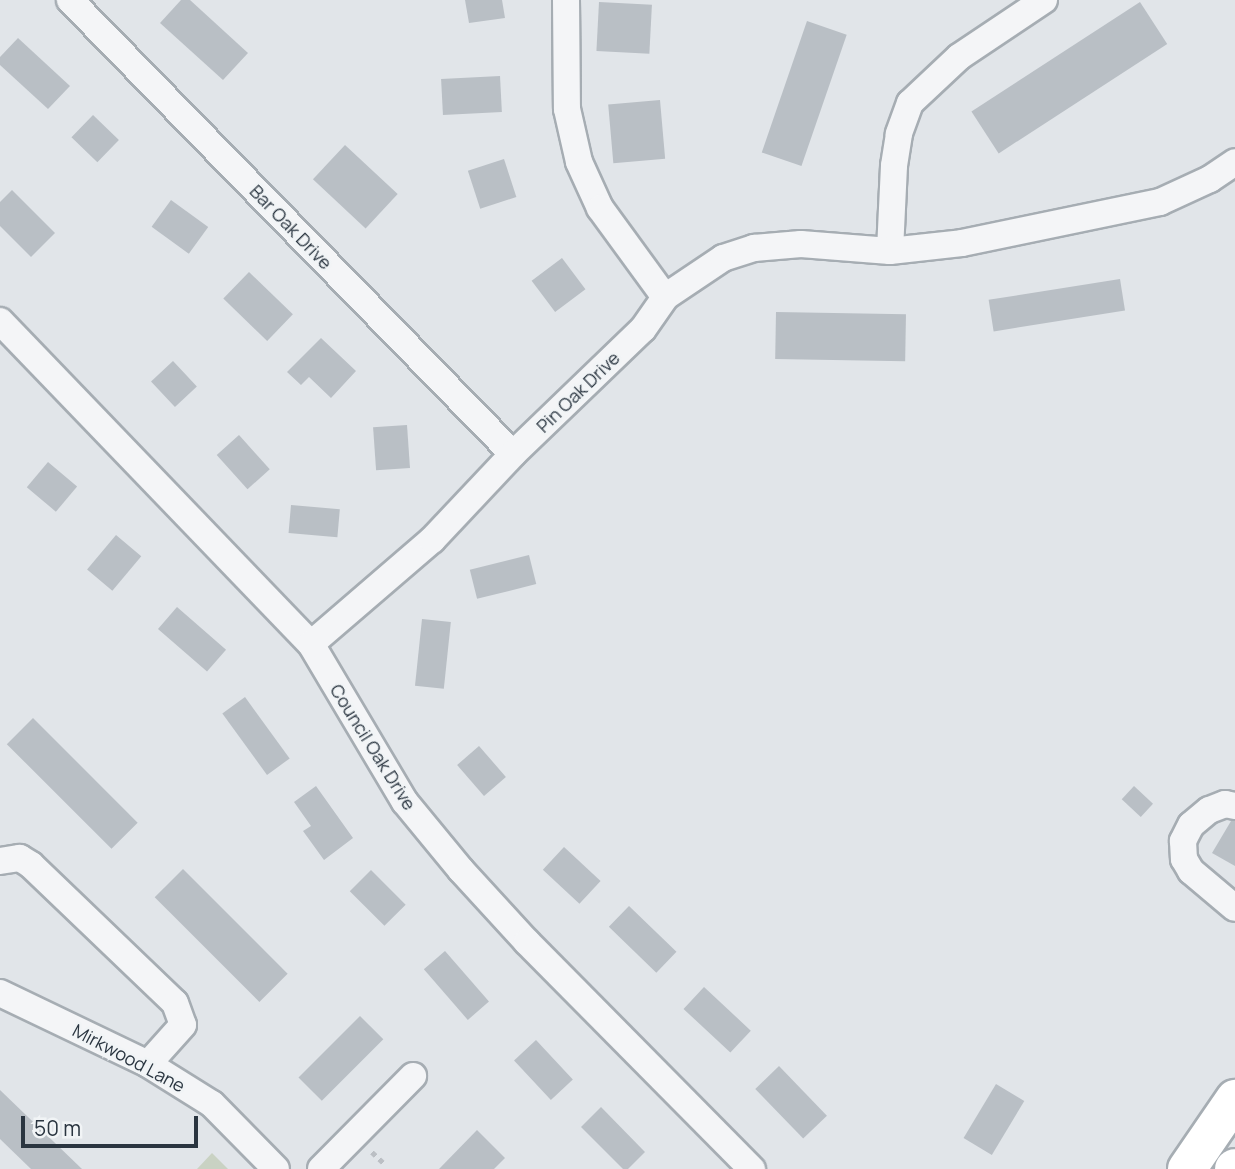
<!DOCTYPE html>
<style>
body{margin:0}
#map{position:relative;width:1235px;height:1169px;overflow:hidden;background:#e1e5e9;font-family:Manrope,sans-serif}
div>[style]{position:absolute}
.green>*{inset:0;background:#c9d2c3}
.building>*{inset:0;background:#b9bfc5;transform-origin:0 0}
.path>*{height:4.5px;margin-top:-2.25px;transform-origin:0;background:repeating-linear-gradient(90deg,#bbbfc4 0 5px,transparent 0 10px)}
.roads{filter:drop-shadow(2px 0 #a6adb3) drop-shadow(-2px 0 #a6adb3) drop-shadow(0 2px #a6adb3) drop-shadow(0 -2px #a6adb3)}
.street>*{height:26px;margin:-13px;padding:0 13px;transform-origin:13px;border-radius:13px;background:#f4f5f7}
.highway>*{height:38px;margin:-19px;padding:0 19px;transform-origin:19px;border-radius:19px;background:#fff}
span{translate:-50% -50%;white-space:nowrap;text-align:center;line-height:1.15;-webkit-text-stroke:5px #f1f4f6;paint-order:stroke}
.street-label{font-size:18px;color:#2a3540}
.scale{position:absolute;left:21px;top:1116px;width:177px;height:32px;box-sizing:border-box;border:4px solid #2a3540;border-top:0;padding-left:9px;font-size:21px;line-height:24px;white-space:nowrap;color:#2a3540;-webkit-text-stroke:5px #f1f4f6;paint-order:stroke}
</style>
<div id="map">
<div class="green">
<div style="clip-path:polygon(212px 1153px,228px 1169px,197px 1169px)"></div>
</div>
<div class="building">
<div style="clip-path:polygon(181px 0,190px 0,248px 53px,223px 80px,160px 23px)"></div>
<div style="clip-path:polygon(465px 0,502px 0,505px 18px,469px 23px)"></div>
<div style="left:599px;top:2px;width:53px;height:49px;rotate:3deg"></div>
<div style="left:1140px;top:2px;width:50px;height:201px;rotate:57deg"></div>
<div style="left:807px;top:21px;width:42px;height:139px;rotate:19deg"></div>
<div style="clip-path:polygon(18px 38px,70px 86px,48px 109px,0 65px,0 57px)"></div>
<div style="left:500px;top:76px;width:36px;height:59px;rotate:87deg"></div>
<div style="left:660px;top:100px;width:59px;height:52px;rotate:85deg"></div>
<div style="left:93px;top:115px;width:36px;height:31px;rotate:44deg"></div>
<div style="left:345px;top:145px;width:72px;height:47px;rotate:43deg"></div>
<div style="left:504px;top:159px;width:40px;height:38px;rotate:72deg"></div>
<div style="clip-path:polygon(12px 190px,55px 233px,31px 257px,0 226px,0 202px)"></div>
<div style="left:171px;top:200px;width:46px;height:33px;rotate:36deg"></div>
<div style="left:562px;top:258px;width:39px;height:38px;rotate:53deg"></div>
<div style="left:249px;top:272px;width:61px;height:37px;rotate:44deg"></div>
<div style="left:1120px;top:279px;width:32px;height:133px;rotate:81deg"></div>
<div style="left:776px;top:312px;width:130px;height:47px;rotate:1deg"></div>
<div style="clip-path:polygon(321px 338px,356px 371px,331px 398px,309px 377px,301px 385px,287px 372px)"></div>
<div style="left:173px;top:361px;width:35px;height:30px;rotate:47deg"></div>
<div style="left:407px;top:425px;width:43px;height:34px;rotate:86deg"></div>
<div style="left:239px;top:435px;width:46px;height:30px;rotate:48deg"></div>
<div style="left:48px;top:462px;width:38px;height:33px;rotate:40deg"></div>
<div style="left:291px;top:505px;width:49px;height:28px;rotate:5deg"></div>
<div style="left:116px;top:535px;width:33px;height:45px;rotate:40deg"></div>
<div style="left:529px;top:555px;width:30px;height:61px;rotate:76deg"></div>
<div style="left:177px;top:607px;width:65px;height:29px;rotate:41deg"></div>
<div style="left:422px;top:619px;width:29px;height:67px;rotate:6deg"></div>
<div style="left:245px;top:697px;width:76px;height:28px;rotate:54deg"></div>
<div style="left:33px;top:718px;width:148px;height:37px;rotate:45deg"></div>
<div style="left:479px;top:746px;width:41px;height:29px;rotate:49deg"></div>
<div style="clip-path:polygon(316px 786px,353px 838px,324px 860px,303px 831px,311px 826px,294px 802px)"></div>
<div style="left:1134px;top:786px;width:26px;height:18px;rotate:43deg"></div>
<div style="clip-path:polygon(1231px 821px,1235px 821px,1235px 866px,1212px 853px)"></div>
<div style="left:564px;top:847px;width:50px;height:31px;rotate:43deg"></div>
<div style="left:183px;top:869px;width:148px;height:40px;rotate:45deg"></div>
<div style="left:371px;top:870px;width:49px;height:30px;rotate:45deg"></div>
<div style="left:629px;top:906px;width:66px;height:29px;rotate:44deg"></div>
<div style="left:445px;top:951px;width:67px;height:28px;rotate:49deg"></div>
<div style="left:704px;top:987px;width:64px;height:30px;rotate:43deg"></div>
<div style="left:360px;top:1016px;width:33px;height:87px;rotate:45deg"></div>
<div style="left:536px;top:1040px;width:54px;height:30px;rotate:47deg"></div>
<div style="left:779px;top:1066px;width:69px;height:33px;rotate:46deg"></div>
<div style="left:996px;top:1084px;width:33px;height:63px;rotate:31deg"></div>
<div style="clip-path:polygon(0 1090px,82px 1169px,31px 1169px,0 1139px)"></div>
<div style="clip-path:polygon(601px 1107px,645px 1152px,628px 1169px,623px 1169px,581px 1127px)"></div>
<div style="clip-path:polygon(477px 1130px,505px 1158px,494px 1169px,439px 1169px)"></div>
</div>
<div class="path">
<div style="left:372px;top:1152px;width:16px;rotate:43deg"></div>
</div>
<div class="roads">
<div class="street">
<div style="left:70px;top:0;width:634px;rotate:45.7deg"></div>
<div style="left:566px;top:0;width:109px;rotate:89.5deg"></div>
<div style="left:567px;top:109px;width:54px;rotate:77.2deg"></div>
<div style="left:579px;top:162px;width:51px;rotate:65.5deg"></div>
<div style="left:600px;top:208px;width:110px;rotate:53.9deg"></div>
<div style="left:1044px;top:0;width:102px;rotate:146.2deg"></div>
<div style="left:959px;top:57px;width:67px;rotate:136.8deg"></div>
<div style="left:910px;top:103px;width:33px;rotate:110deg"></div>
<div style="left:899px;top:134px;width:32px;rotate:99deg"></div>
<div style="left:894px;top:166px;width:85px;rotate:92.7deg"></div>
<div style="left:890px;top:251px;width:72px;rotate:-6.3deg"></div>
<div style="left:962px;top:243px;width:202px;rotate:-11.7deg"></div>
<div style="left:1160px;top:202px;width:55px;rotate:-24.7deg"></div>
<div style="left:1210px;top:179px;width:30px;rotate:-34deg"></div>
<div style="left:0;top:321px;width:448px;rotate:46.1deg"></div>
<div style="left:311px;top:644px;width:184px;rotate:59.3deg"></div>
<div style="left:405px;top:802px;width:88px;rotate:50.5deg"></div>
<div style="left:461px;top:870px;width:98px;rotate:47.5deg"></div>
<div style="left:527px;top:942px;width:320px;rotate:45.3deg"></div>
<div style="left:311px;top:644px;width:160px;rotate:-40.7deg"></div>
<div style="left:432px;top:540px;width:118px;rotate:-46.7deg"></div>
<div style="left:513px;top:454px;width:180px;rotate:-43.9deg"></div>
<div style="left:643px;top:329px;width:39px;rotate:-55deg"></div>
<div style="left:665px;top:297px;width:70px;rotate:-33.9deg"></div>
<div style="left:723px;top:258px;width:33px;rotate:-18deg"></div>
<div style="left:754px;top:248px;width:47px;rotate:-4.9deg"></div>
<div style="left:801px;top:244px;width:89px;rotate:4.5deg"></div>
<div style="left:1235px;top:806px;width:10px;rotate:-169deg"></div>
<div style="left:1225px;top:804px;width:17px;rotate:159deg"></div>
<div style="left:1209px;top:810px;width:23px;rotate:140deg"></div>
<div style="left:1191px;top:825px;width:18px;rotate:117deg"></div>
<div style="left:1183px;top:841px;width:18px;rotate:87deg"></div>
<div style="left:1184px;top:859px;width:14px;rotate:60deg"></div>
<div style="left:1191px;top:871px;width:57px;rotate:40.1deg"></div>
<div style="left:0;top:861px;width:20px;rotate:-9deg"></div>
<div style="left:20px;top:858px;width:13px;rotate:32deg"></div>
<div style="left:31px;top:865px;width:199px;rotate:43.8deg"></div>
<div style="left:175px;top:1003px;width:23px;rotate:70deg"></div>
<div style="left:183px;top:1025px;width:52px;rotate:131.9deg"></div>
<div style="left:0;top:993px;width:164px;rotate:25.6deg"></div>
<div style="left:148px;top:1064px;width:75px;rotate:32deg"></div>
<div style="left:212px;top:1104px;width:91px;rotate:45.4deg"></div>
<div style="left:321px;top:1169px;width:131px;rotate:-45.3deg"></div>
</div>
<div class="highway">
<div style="left:1187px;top:1169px;width:85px;rotate:-55.6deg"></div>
<div style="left:1234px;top:1169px;width:1px;rotate:-45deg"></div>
</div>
</div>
<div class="street-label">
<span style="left:291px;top:227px;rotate:46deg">Bar Oak Drive</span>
<span style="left:578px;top:392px;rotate:-44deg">Pin Oak Drive</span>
<span style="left:373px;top:747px;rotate:58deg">Council Oak Drive</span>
<span style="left:129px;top:1058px;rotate:28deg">Mirkwood Lane</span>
</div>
<div class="scale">50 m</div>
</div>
